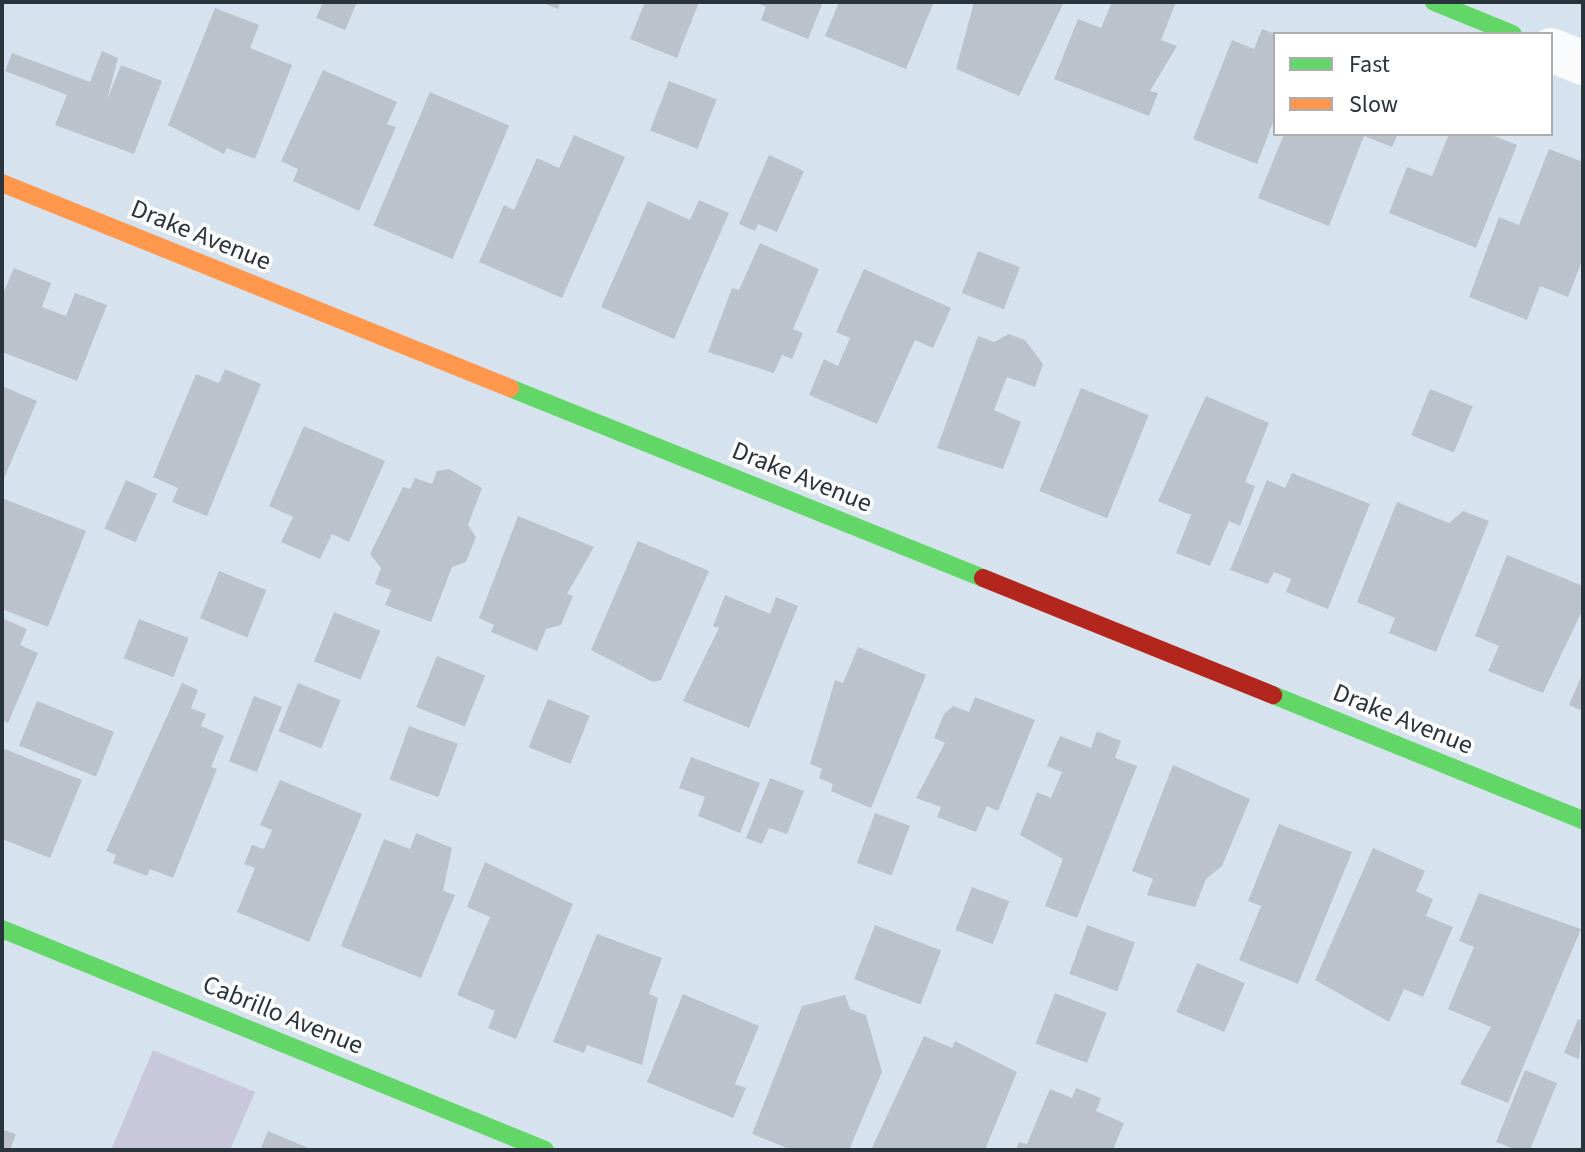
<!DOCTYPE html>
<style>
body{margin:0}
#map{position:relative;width:1585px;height:1152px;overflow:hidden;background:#d6e3ee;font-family:"Source Sans 3",sans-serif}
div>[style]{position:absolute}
.green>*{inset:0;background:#c9c7dc}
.building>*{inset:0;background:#bbc2cc;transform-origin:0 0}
.street>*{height:44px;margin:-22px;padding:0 22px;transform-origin:22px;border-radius:22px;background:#f9fbfc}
.fast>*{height:18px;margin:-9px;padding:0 9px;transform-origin:9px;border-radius:9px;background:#63d668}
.slow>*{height:18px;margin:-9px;padding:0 9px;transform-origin:9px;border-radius:9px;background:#ff974d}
.jam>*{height:18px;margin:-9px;padding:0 9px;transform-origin:9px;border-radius:9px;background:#b3261e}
span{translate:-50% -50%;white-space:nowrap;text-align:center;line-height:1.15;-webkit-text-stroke:7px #fff;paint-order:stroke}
.street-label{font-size:26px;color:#2a343c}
.frame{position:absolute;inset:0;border:4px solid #2a343c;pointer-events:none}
.legend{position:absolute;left:1273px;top:32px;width:280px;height:104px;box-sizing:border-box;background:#fff;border:2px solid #aaaeb1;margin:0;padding:10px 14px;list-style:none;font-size:24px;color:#2a343c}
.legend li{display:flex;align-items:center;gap:16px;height:40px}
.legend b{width:40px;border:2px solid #aaaeb1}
</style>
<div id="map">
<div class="green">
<div style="clip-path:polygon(153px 1050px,255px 1092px,230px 1150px,111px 1150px)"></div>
</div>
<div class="building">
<div style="clip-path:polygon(323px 2px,357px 2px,345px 30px,316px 18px)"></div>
<div style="clip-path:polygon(541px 2px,560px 2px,558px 9px)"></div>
<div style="clip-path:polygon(645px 2px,699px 2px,677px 58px,630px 39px)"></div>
<div style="clip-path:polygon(755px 2px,823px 2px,808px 39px,761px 20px,766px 7px)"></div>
<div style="clip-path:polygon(839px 2px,934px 2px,906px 69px,825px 36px)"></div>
<div style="clip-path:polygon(974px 2px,1064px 2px,1019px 96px,956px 69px)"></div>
<div style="clip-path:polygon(1112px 2px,1176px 2px,1161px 40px,1177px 46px,1150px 91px,1158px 93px,1149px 116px,1054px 79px,1078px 19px,1101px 28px)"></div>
<div style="clip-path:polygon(215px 8px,259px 25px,250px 48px,292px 65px,255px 159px,227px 148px,224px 154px,168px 125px)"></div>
<div style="clip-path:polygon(1262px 29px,1275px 34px,1275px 117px,1257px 164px,1193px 139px,1232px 40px,1254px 49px)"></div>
<div style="clip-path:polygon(102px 51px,118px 58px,107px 100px,121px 65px,162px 81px,134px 154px,55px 125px,67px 95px,5px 71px,12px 53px,90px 82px)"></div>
<div style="clip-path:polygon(323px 70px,397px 102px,387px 124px,396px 127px,359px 211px,293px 181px,298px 169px,281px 161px)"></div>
<div style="left:669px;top:81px;width:51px;height:53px;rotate:21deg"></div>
<div style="left:430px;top:92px;width:86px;height:145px;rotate:23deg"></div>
<div style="clip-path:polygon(1284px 134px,1398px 134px,1392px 147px,1364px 136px,1329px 226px,1258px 198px)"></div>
<div style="clip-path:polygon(1449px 134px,1489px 134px,1517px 145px,1476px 248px,1389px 213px,1407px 167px,1432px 176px)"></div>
<div style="clip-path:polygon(574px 135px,625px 157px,562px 298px,479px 262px,504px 205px,514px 210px,537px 158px,559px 168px)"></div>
<div style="clip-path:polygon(1549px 149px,1583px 162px,1583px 258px,1568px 297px,1540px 286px,1527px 320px,1469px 297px,1499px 217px,1519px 225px)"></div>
<div style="clip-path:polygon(769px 155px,804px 171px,777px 232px,758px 224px,755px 231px,739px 224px)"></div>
<div style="clip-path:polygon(699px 200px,729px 213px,674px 339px,601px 307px,648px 201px,690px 220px)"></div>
<div style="clip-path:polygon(760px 243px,819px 269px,793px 329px,803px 333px,792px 359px,782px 355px,774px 373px,708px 352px,732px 288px,739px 290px)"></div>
<div style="left:978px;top:251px;width:45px;height:45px;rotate:21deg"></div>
<div style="clip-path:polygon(14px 268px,51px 283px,42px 307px,66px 316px,75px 293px,107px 305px,77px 381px,2px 352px,2px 296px)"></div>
<div style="clip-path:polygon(864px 269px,951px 308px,933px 348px,915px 340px,877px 424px,809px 395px,824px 359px,838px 366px,850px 338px,836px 332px)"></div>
<div style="clip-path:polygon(1009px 334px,1025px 340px,1043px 364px,1035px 387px,1007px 377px,994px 410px,1021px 422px,1003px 469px,937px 448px,978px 336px,994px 342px)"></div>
<div style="clip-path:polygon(225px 369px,261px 384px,207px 516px,172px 502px,178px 488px,153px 477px,196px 374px,219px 383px)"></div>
<div style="clip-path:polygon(2px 386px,37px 401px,2px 483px)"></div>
<div style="left:1081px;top:388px;width:73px;height:111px;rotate:22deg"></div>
<div style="left:1430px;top:389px;width:46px;height:50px;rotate:22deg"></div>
<div style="clip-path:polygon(1206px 396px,1269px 423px,1245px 482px,1255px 486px,1240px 526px,1229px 521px,1210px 566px,1176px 553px,1191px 515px,1158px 501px)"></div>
<div style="clip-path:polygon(304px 426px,385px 461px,349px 542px,332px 534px,320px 559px,281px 542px,293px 517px,269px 506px)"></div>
<div style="clip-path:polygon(449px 469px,482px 488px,468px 525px,476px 537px,466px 562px,452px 567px,431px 622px,385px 605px,391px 590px,375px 584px,381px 568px,370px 554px,403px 487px,410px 489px,415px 478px,432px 484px,437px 471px)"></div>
<div style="clip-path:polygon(1292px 473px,1370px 504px,1328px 609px,1286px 592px,1291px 579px,1274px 572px,1268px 584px,1230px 570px,1267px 480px,1285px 488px)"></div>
<div style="left:126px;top:480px;width:34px;height:53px;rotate:24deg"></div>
<div style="clip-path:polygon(2px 498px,86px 531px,48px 627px,2px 609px)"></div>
<div style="clip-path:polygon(1397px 502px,1449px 523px,1463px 511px,1489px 521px,1436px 652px,1389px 633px,1395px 618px,1357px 602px)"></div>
<div style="clip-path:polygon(518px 516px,594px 547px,567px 594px,573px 596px,561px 625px,546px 629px,537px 651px,491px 632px,494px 625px,479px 618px)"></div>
<div style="clip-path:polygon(638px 541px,709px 571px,661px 680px,653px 682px,591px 650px)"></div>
<div style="clip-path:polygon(1507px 555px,1583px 586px,1583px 609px,1543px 693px,1488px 671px,1499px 646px,1475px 636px)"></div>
<div style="left:219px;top:571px;width:51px;height:51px;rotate:22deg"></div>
<div style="clip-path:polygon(725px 595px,770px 614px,776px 597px,798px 606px,749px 728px,683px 701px,719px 628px,713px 626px)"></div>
<div style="left:334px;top:612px;width:50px;height:53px;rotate:22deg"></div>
<div style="clip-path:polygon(2px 618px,27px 629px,20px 645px,38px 653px,8px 723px,2px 720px)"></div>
<div style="left:139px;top:619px;width:53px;height:42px;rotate:21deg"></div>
<div style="clip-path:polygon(858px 647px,926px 675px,871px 808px,831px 791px,833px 784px,819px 778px,822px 769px,810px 764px,835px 680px,843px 683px)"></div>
<div style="left:437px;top:656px;width:52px;height:55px;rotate:22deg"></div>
<div style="clip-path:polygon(1583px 672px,1583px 711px,1569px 705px)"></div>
<div style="clip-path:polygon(182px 683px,198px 690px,191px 708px,206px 714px,201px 726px,224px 736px,211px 767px,217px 769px,173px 878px,150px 869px,147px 876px,113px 863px,116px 855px,106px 851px)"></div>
<div style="left:298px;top:683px;width:46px;height:52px;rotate:22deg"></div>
<div style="left:254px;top:696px;width:30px;height:70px;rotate:21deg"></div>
<div style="clip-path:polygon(975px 697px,1035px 720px,998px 811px,987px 806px,976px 832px,937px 817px,941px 807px,916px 798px,945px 743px,934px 738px,944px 714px,953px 706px,969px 712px)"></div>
<div style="left:548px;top:699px;width:45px;height:52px;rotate:22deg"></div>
<div style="left:37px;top:701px;width:83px;height:48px;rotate:22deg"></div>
<div style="left:409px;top:726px;width:52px;height:57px;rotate:20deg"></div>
<div style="clip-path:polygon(1097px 731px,1121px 741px,1115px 758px,1137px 766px,1077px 918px,1045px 906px,1063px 859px,1020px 835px,1037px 792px,1051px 798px,1062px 772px,1047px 766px,1060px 736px,1091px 748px)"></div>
<div style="clip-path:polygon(2px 748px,82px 780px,50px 858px,2px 839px)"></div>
<div style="clip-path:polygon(691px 757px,760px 783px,740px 833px,698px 816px,705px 797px,679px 788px)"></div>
<div style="clip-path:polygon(1173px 765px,1250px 799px,1222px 866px,1206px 879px,1195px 907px,1147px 895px,1153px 879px,1132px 871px)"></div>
<div style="clip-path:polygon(770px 778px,804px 791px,787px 834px,769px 828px,762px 844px,746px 838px)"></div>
<div style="clip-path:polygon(280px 780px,362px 814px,309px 942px,237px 912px,255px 868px,244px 864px,252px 845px,264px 849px,272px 830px,260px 825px)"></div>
<div style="left:875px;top:813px;width:37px;height:53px;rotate:20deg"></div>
<div style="clip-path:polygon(1279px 824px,1352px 852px,1298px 984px,1239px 960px,1261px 906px,1248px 901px)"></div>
<div style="clip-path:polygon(416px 833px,452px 848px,443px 891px,455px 895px,421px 978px,341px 946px,384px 839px,410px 849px)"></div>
<div style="clip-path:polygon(1373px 848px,1425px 871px,1416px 891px,1433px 899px,1426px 916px,1453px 927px,1423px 997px,1404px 989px,1389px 1022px,1315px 980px)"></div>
<div style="clip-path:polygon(485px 862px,573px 904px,516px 1039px,488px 1028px,495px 1011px,457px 995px,490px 917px,467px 907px)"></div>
<div style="left:972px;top:887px;width:40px;height:46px;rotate:21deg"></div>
<div style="clip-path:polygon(1479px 893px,1581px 929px,1508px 1103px,1460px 1084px,1491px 1027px,1448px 1009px,1474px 947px,1459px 941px)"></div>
<div style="left:875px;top:925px;width:71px;height:58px;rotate:21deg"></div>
<div style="left:1087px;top:925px;width:51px;height:52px;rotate:20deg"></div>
<div style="clip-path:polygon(597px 934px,662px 958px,649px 994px,658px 998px,642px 1065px,587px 1045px,584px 1053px,553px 1042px)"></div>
<div style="left:1197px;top:963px;width:52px;height:53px;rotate:23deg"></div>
<div style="left:1055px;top:993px;width:55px;height:54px;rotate:21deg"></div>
<div style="clip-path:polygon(683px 994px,759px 1026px,735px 1084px,746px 1088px,733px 1118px,647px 1082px)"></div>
<div style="clip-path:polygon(845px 995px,850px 1009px,866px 1015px,882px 1072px,849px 1150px,792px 1150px,752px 1134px,802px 1006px)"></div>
<div style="clip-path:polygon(1578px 1019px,1583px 1021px,1579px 1059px,1564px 1053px)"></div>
<div style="clip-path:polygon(924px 1036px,952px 1048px,955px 1041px,1017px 1072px,985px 1150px,871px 1150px)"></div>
<div style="clip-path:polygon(1525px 1070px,1557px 1083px,1530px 1150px,1517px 1150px,1496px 1142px)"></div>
<div style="clip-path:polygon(1076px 1088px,1101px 1098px,1096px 1111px,1124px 1123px,1113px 1150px,1016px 1150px,1019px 1142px,1027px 1144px,1050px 1089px,1072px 1098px)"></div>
<div style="clip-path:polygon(2px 1129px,16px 1134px,10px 1150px,2px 1150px)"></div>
<div style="clip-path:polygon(268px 1131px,313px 1150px,260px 1150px)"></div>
</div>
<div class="street">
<div style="left:1551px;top:50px;width:35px;rotate:22deg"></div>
</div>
<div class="fast">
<div style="left:1434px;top:2px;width:85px;rotate:22.1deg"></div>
<div style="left:510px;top:388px;width:510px;rotate:21.88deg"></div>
<div style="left:1273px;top:695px;width:334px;rotate:22deg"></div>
<div style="left:2px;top:929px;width:586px;rotate:22.15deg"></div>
</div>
<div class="slow">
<div style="left:2px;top:183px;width:548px;rotate:21.98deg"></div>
</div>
<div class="jam">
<div style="left:983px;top:578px;width:313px;rotate:22deg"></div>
</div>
<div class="street-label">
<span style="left:201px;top:235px;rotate:22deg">Drake Avenue</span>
<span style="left:802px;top:477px;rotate:22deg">Drake Avenue</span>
<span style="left:1403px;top:719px;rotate:22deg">Drake Avenue</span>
<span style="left:283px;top:1015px;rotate:22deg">Cabrillo Avenue</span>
</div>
<div class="frame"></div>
<ul class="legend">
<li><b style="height:10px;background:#63d668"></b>Fast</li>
<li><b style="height:10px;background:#ff974d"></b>Slow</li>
</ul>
</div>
